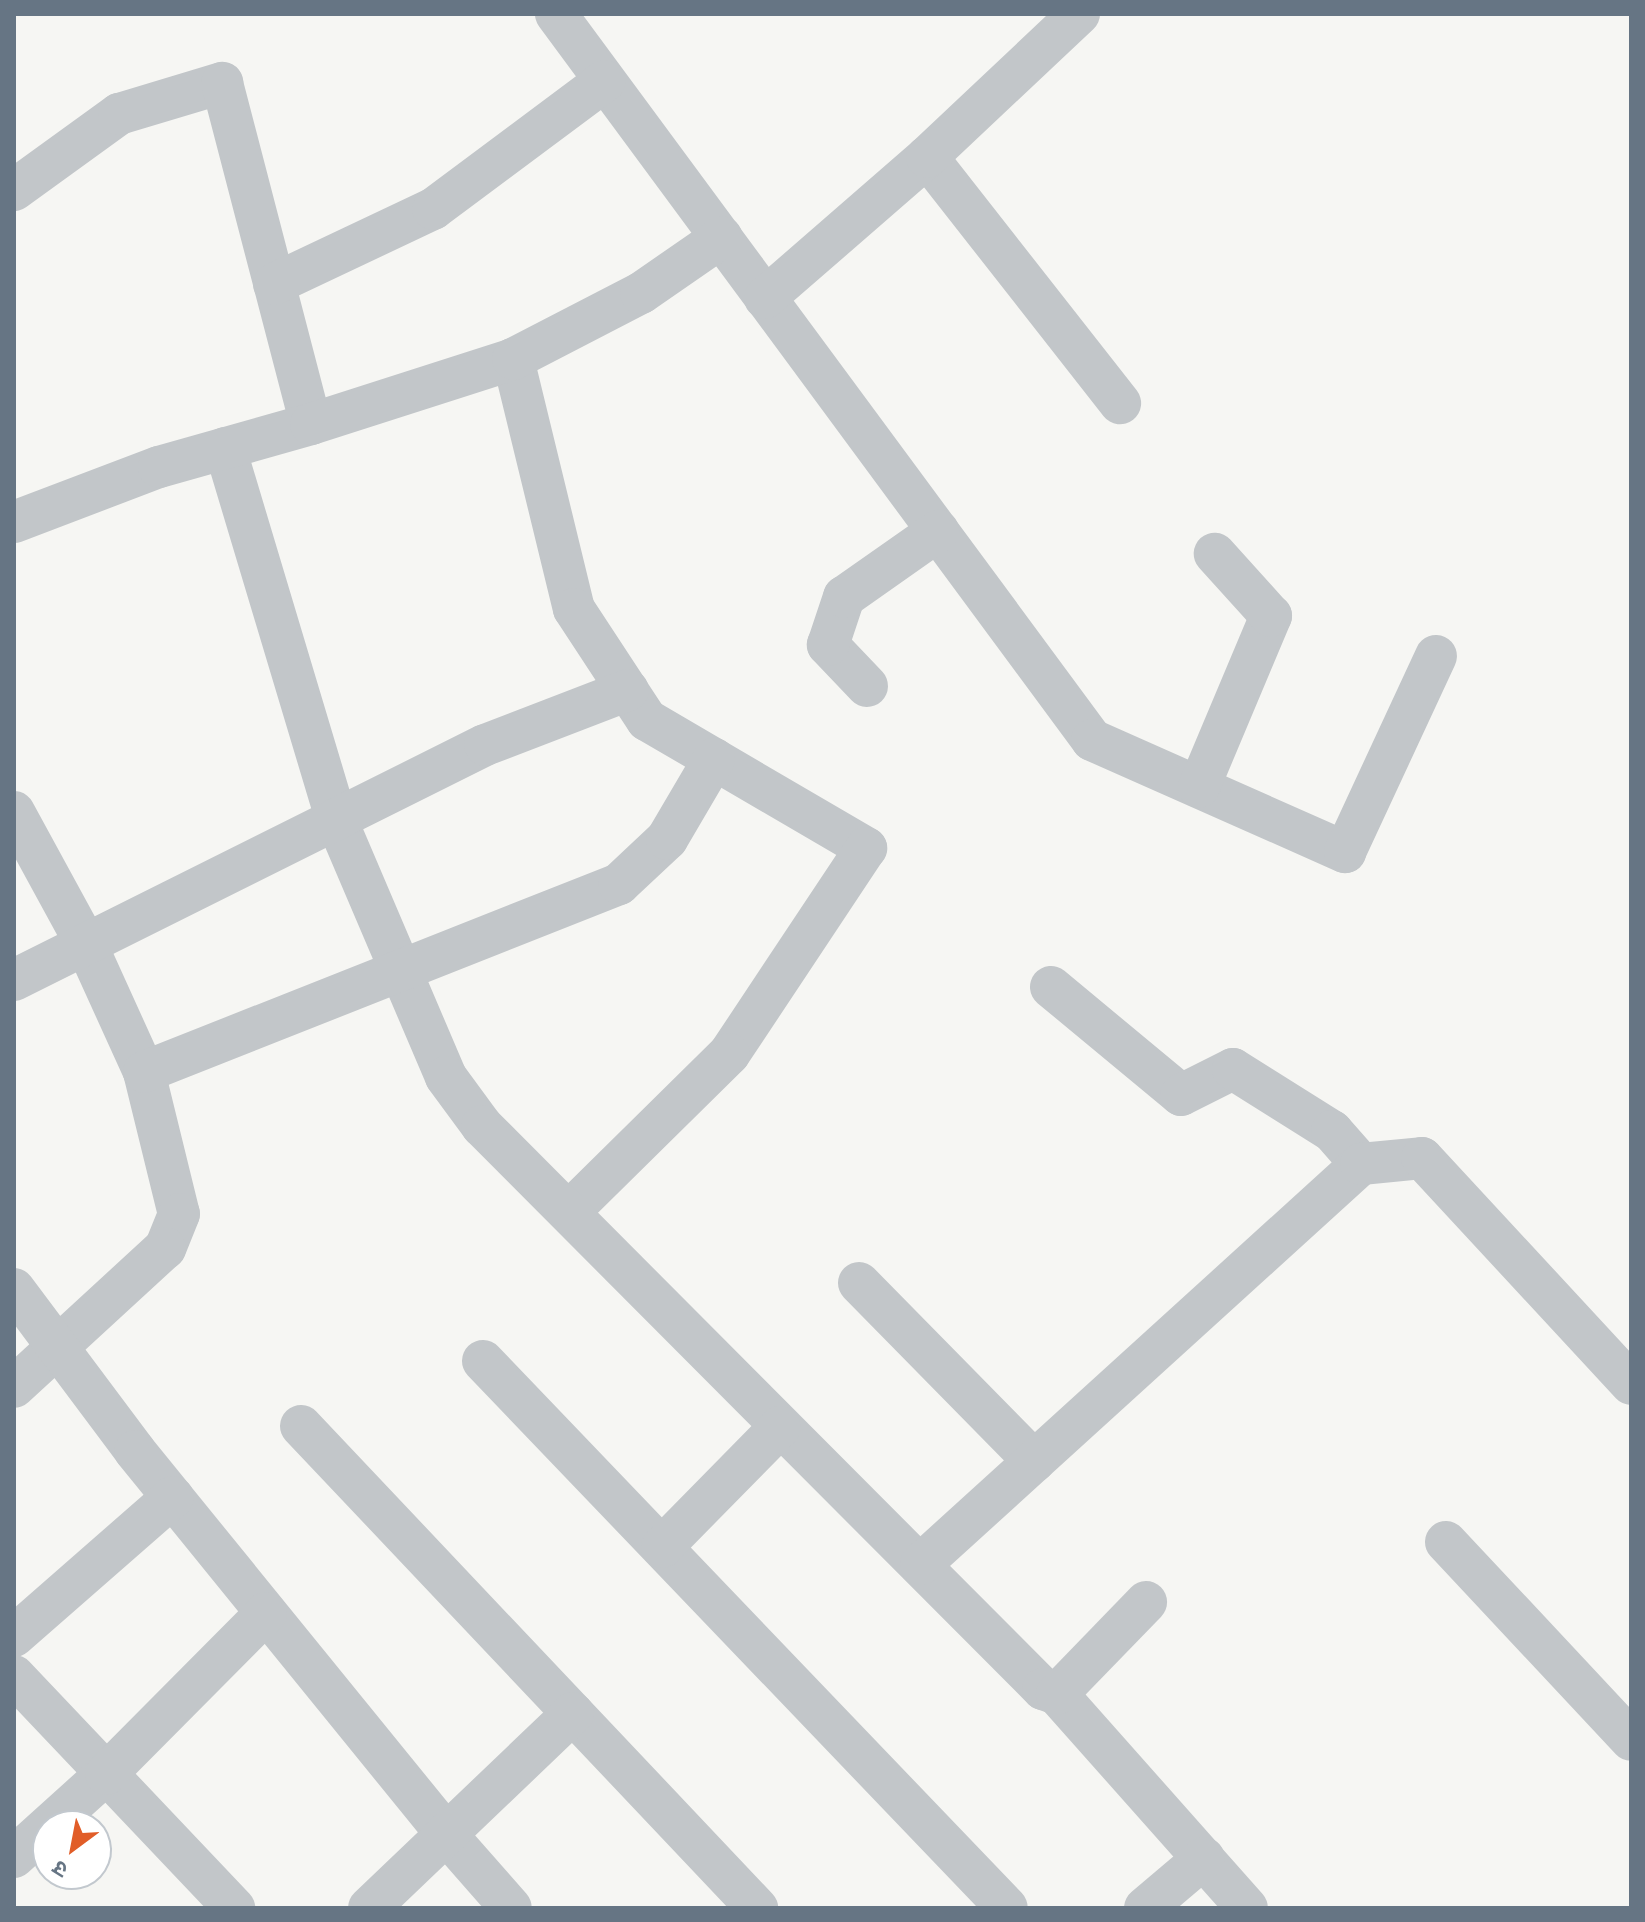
<!DOCTYPE html>
<meta charset="utf-8">
<style>
body{margin:0}
#map{position:relative;width:1645px;height:1922px;overflow:hidden;background:#f6f6f3;font-family:"Work Sans","Noto Sans Devanagari",sans-serif}
div>[style]{position:absolute}
.minor>*{height:42px;margin:-21px;padding:0 21px;transform-origin:21px;border-radius:21px;background:#c2c6c9}
span{translate:-50% -50%;white-space:nowrap;text-align:center;line-height:1.15;-webkit-text-stroke:8px #fff;paint-order:stroke}
.frame{position:absolute;inset:0;border:16px solid #667584;pointer-events:none}
.north{position:absolute;left:32px;top:1810px;width:80px;height:80px;box-sizing:border-box;background:#fff;border:2px solid #c2c8ce;border-radius:50%;rotate:212deg;font-size:22px;font-weight:700;line-height:32px;text-align:center;color:#667584}
.north::after{content:'';display:block;margin:auto;width:28px;height:36px;background:#e15d28;clip-path:polygon(50% 0,100% 100%,50% 72%,0 100%)}
</style>
<div id="map">
<div class="minor">
<div style="left:556px;top:14px;width:902px;rotate:53.56deg"></div>
<div style="left:1092px;top:740px;width:277px;rotate:23.9deg"></div>
<div style="left:1345px;top:852px;width:216px;rotate:-65.1deg"></div>
<div style="left:927px;top:157px;width:313px;rotate:51.9deg"></div>
<div style="left:14px;top:190px;width:130px;rotate:-35.9deg"></div>
<div style="left:119px;top:114px;width:108px;rotate:-16.8deg"></div>
<div style="left:222px;top:83px;width:352px;rotate:75.4deg"></div>
<div style="left:274px;top:284px;width:176px;rotate:-25.3deg"></div>
<div style="left:433px;top:209px;width:214px;rotate:-36.7deg"></div>
<div style="left:765px;top:298px;width:215px;rotate:-41deg"></div>
<div style="left:927px;top:157px;width:209px;rotate:-43.3deg"></div>
<div style="left:513px;top:359px;width:257px;rotate:76.3deg"></div>
<div style="left:574px;top:609px;width:133px;rotate:56.7deg"></div>
<div style="left:647px;top:720px;width:254px;rotate:30.3deg"></div>
<div style="left:866px;top:848px;width:247px;rotate:123.6deg"></div>
<div style="left:729px;top:1054px;width:225px;rotate:135.4deg"></div>
<div style="left:225px;top:448px;width:387px;rotate:73.3deg"></div>
<div style="left:336px;top:819px;width:280px;rotate:66.9deg"></div>
<div style="left:446px;top:1077px;width:61px;rotate:53.7deg"></div>
<div style="left:482px;top:1126px;width:795px;rotate:45.1deg"></div>
<div style="left:1043px;top:1689px;width:15px;rotate:20deg"></div>
<div style="left:1057px;top:1694px;width:286px;rotate:48.4deg"></div>
<div style="left:14px;top:522px;width:155px;rotate:-20.8deg"></div>
<div style="left:159px;top:467px;width:158px;rotate:-15.8deg"></div>
<div style="left:311px;top:424px;width:212px;rotate:-17.8deg"></div>
<div style="left:513px;top:359px;width:144px;rotate:-27.3deg"></div>
<div style="left:641px;top:293px;width:98px;rotate:-34.7deg"></div>
<div style="left:867px;top:686px;width:57px;rotate:-133.6deg"></div>
<div style="left:828px;top:645px;width:51px;rotate:-71.6deg"></div>
<div style="left:844px;top:597px;width:115px;rotate:-35.1deg"></div>
<div style="left:1199px;top:787px;width:186px;rotate:-67.2deg"></div>
<div style="left:1271px;top:616px;width:84px;rotate:-132.1deg"></div>
<div style="left:14px;top:812px;width:150px;rotate:61.4deg"></div>
<div style="left:86px;top:944px;width:141px;rotate:65.6deg"></div>
<div style="left:144px;top:1072px;width:146px;rotate:76.2deg"></div>
<div style="left:179px;top:1214px;width:37px;rotate:112deg"></div>
<div style="left:165px;top:1248px;width:205px;rotate:137.4deg"></div>
<div style="left:14px;top:980px;width:526px;rotate:-26.52deg"></div>
<div style="left:485px;top:745px;width:153px;rotate:-21deg"></div>
<div style="left:1051px;top:987px;width:169px;rotate:39.7deg"></div>
<div style="left:1181px;top:1095px;width:58px;rotate:-26.6deg"></div>
<div style="left:1233px;top:1069px;width:117px;rotate:32.1deg"></div>
<div style="left:1332px;top:1131px;width:44px;rotate:48.7deg"></div>
<div style="left:144px;top:1072px;width:511px;rotate:-21.59deg"></div>
<div style="left:619px;top:884px;width:66px;rotate:-43.2deg"></div>
<div style="left:667px;top:839px;width:93px;rotate:-59.6deg"></div>
<div style="left:859px;top:1283px;width:250px;rotate:45.5deg"></div>
<div style="left:14px;top:1289px;width:202px;rotate:53.2deg"></div>
<div style="left:135px;top:1451px;width:493px;rotate:50.9deg"></div>
<div style="left:446px;top:1834px;width:98px;rotate:48.7deg"></div>
<div style="left:483px;top:1361px;width:757px;rotate:46.23deg"></div>
<div style="left:301px;top:1426px;width:664px;rotate:46.59deg"></div>
<div style="left:1446px;top:1542px;width:271px;rotate:46.9deg"></div>
<div style="left:662px;top:1547px;width:168px;rotate:-45.5deg"></div>
<div style="left:921px;top:1564px;width:595px;rotate:-42.27deg"></div>
<div style="left:1361px;top:1164px;width:61px;rotate:-5.6deg"></div>
<div style="left:1422px;top:1158px;width:308px;rotate:47.2deg"></div>
<div style="left:14px;top:1636px;width:211px;rotate:-41.2deg"></div>
<div style="left:14px;top:1676px;width:320px;rotate:46.5deg"></div>
<div style="left:1057px;top:1694px;width:128px;rotate:-45.9deg"></div>
<div style="left:14px;top:1857px;width:124px;rotate:-42.1deg"></div>
<div style="left:106px;top:1774px;width:227px;rotate:-45.2deg"></div>
<div style="left:369px;top:1908px;width:282px;rotate:-43.7deg"></div>
<div style="left:1145px;top:1908px;width:77px;rotate:-40.3deg"></div>
</div>
<div class="frame"></div>
<div class="north">उ</div>
</div>
